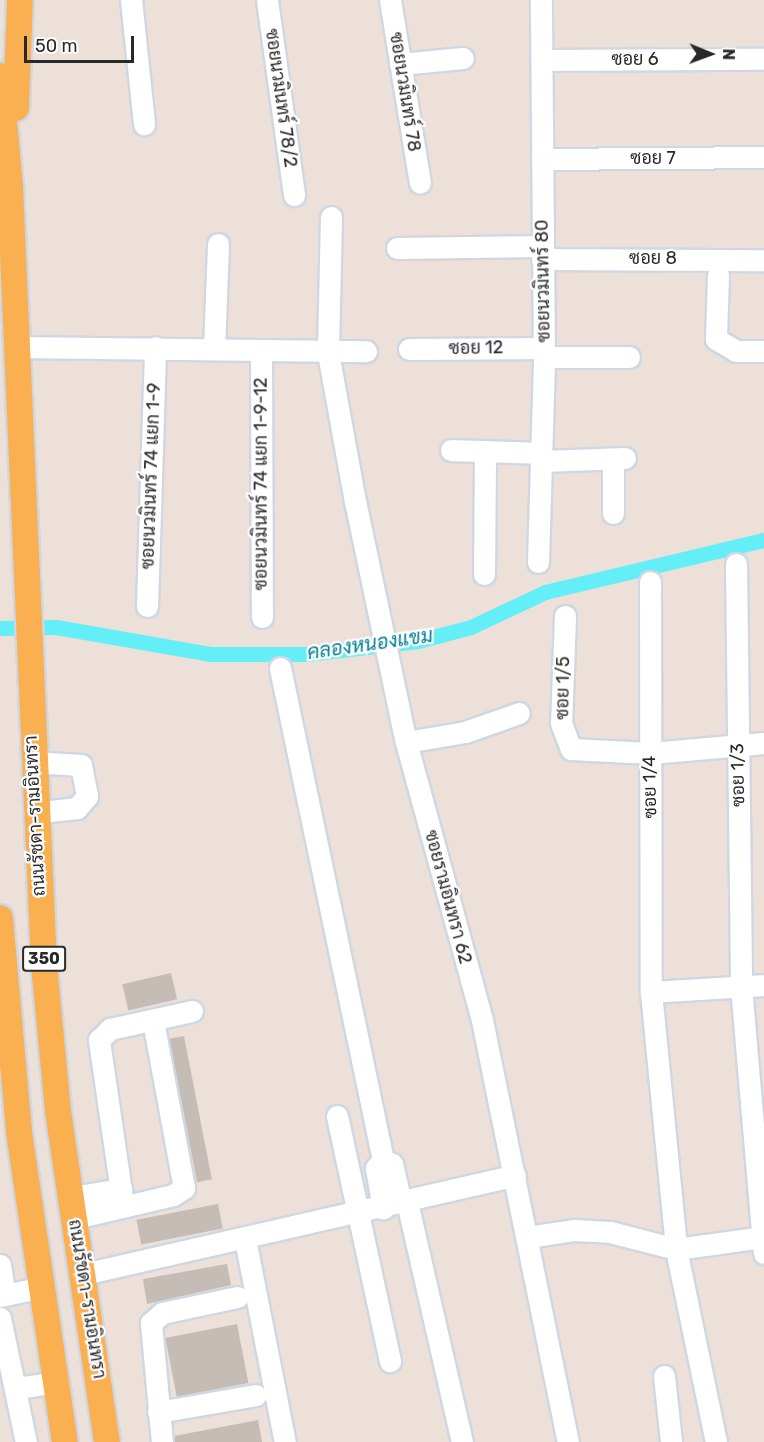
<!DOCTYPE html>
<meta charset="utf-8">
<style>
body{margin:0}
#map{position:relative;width:764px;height:1442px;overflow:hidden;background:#ece0d9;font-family:Rubik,Sarabun,sans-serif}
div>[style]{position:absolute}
.canal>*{height:15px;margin:-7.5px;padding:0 7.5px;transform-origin:7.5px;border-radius:7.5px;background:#64eef7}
.building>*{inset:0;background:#c4bcb5;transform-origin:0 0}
.roads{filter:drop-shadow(2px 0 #ced7e3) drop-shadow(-2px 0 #ced7e3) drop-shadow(0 2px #ced7e3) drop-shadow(0 -2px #ced7e3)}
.minor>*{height:21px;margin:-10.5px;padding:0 10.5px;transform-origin:10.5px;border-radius:10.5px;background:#fff}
.major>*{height:26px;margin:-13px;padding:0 13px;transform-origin:13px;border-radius:13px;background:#faaf50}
span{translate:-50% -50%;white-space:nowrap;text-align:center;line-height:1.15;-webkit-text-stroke:4.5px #fff;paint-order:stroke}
.shield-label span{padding:2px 4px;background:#fff;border:2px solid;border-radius:4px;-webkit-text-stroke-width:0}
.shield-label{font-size:16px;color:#292929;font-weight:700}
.street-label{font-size:18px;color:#292929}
.water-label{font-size:20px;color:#058094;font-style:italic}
.north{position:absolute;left:680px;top:24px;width:60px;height:60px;-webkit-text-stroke:4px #fff;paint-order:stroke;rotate:91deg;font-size:16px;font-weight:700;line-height:24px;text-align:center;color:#292929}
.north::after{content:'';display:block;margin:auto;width:21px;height:27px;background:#292929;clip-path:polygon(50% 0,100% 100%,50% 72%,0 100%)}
.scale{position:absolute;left:24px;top:36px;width:110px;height:27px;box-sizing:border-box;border:3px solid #292929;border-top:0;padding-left:8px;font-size:18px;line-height:21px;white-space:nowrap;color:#292929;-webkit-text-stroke:4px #fff;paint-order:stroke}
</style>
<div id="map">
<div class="canal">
<div style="left:0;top:628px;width:56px;rotate:-1deg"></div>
<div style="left:56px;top:627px;width:156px;rotate:9.9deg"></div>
<div style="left:210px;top:654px;width:97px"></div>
<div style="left:307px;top:654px;width:112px;rotate:-6.7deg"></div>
<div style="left:418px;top:641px;width:55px;rotate:-14.8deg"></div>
<div style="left:471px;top:627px;width:82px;rotate:-25.3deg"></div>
<div style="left:545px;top:592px;width:225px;rotate:-13.4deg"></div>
</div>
<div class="building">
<div style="left:171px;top:973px;width:27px;height:50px;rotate:77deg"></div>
<div style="left:184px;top:1036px;width:146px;height:15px;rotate:79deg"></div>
<div style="left:218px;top:1204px;width:25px;height:83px;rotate:79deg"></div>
<div style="clip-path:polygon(227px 1264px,231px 1285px,147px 1304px,143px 1279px)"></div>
<div style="left:237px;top:1324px;width:60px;height:73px;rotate:79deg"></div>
<div style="clip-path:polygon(258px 1420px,262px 1442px,175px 1442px,174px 1436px)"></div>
</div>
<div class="roads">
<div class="minor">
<div style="left:131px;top:0;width:125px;rotate:84deg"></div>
<div style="left:267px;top:0;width:197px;rotate:82.1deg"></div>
<div style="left:390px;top:0;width:185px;rotate:80.7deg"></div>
<div style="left:542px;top:60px;width:222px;rotate:-0.3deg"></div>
<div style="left:400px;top:64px;width:63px;rotate:-5.4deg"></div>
<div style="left:542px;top:159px;width:222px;rotate:-0.5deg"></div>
<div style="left:331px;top:217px;width:136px;rotate:91.3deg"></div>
<div style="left:328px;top:353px;width:150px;rotate:79.7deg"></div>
<div style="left:355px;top:501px;width:246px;rotate:78.1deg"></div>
<div style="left:406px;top:742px;width:288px;rotate:74.7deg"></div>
<div style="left:482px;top:1020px;width:431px;rotate:78.5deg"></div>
<div style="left:397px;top:248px;width:145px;rotate:-0.8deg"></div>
<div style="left:542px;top:259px;width:222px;rotate:0.3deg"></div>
<div style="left:718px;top:275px;width:64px;rotate:91.8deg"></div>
<div style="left:716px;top:339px;width:23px;rotate:31deg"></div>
<div style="left:736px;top:351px;width:28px"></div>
<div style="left:16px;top:347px;width:350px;rotate:0.7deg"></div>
<div style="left:214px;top:349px;width:105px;rotate:-87.8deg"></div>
<div style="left:409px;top:349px;width:135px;rotate:-0.4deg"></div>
<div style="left:261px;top:351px;width:266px;rotate:89.8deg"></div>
<div style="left:544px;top:357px;width:85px"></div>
<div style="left:451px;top:450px;width:91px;rotate:1.9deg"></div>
<div style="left:613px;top:459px;width:54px;rotate:90deg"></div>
<div style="left:542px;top:461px;width:83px;rotate:-2.1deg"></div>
<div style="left:538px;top:562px;width:205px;rotate:-88.3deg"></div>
<div style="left:544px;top:357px;width:357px;rotate:-90.5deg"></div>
<div style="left:736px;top:564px;width:422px;rotate:89.3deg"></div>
<div style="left:741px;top:986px;width:268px;rotate:85.1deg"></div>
<div style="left:484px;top:574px;width:123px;rotate:-89.5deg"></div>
<div style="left:650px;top:582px;width:410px;rotate:89.9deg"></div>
<div style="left:651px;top:992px;width:258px;rotate:84.4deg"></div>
<div style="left:676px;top:1249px;width:197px;rotate:78.3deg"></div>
<div style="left:147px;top:606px;width:259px;rotate:-88.2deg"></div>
<div style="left:565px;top:616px;width:107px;rotate:92.1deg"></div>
<div style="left:561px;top:723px;width:28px;rotate:69deg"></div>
<div style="left:571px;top:749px;width:79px;rotate:2.9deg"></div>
<div style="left:650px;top:753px;width:114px;rotate:-5deg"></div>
<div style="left:280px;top:668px;width:503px;rotate:78.18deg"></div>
<div style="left:406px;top:742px;width:60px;rotate:-9.6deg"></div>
<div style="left:465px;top:732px;width:57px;rotate:-19.4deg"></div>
<div style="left:32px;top:762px;width:49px;rotate:3.5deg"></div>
<div style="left:81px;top:765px;width:32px;rotate:79deg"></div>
<div style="left:87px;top:796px;width:16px;rotate:130deg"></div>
<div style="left:77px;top:808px;width:43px;rotate:173.4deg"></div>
<div style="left:651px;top:992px;width:113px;rotate:-3.5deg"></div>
<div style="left:337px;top:1116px;width:251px;rotate:77.8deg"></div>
<div style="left:383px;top:1160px;width:11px;rotate:131deg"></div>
<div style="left:376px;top:1168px;width:41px;rotate:80.1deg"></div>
<div style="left:383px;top:1160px;width:10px;rotate:24deg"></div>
<div style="left:392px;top:1164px;width:40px;rotate:77deg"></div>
<div style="left:72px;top:1197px;width:50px;rotate:-9.3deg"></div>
<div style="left:407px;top:1202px;width:246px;rotate:77.1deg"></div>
<div style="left:123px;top:1205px;width:167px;rotate:-98.3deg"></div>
<div style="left:99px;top:1040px;width:16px;rotate:-45deg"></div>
<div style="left:110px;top:1029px;width:84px;rotate:-12.4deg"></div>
<div style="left:75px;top:1218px;width:101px;rotate:-13.2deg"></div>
<div style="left:173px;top:1195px;width:13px;rotate:-32deg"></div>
<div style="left:184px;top:1188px;width:171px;rotate:-100.5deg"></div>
<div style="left:528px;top:1237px;width:47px;rotate:-8.7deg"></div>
<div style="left:574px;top:1230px;width:36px;rotate:3deg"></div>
<div style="left:610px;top:1232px;width:68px;rotate:14.4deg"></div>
<div style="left:676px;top:1249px;width:89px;rotate:-7.8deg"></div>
<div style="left:245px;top:1239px;width:207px;rotate:78.9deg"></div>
<div style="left:0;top:1265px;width:30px;rotate:81deg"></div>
<div style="left:84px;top:1274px;width:442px;rotate:-12.9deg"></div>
<div style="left:0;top:1296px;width:44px;rotate:-11.8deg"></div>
<div style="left:0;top:1318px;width:127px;rotate:78.2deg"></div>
<div style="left:664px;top:1376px;width:66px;rotate:83.9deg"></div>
<div style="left:17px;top:1388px;width:40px;rotate:-8.5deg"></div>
<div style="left:158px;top:1412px;width:99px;rotate:-9.8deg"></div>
<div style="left:162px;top:1442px;width:120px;rotate:-95.3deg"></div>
<div style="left:151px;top:1323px;width:15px;rotate:-42deg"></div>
<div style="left:162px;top:1313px;width:77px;rotate:-12deg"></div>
</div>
<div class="major">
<div style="left:0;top:76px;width:110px;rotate:84.8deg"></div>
<div style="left:10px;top:186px;width:780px;rotate:87.5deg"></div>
<div style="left:44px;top:965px;width:147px;rotate:84.5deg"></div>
<div style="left:58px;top:1111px;width:335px;rotate:81.6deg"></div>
<div style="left:16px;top:108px;width:108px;rotate:-87.9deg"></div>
<div style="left:0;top:918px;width:215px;rotate:84.9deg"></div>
<div style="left:19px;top:1132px;width:313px;rotate:81.6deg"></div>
</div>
</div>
<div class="shield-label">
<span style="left:44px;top:959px">350</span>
</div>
<div class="street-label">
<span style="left:635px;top:59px">ซอย 6</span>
<span style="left:405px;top:92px;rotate:81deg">ซอยนวมินทร์ 78</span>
<span style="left:281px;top:98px;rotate:82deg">ซอยนวมินทร์ 78/2</span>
<span style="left:653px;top:158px">ซอย 7</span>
<span style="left:653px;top:258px">ซอย 8</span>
<span style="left:543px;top:281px;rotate:-91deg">ซอยนวมินทร์ 80</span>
<span style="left:476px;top:348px;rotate:-1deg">ซอย 12</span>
<span style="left:151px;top:476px;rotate:-88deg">ซอยนวมินทร์ 74 แยก 1-9</span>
<span style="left:261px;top:484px;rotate:-90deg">ซอยนวมินทร์ 74 แยก 1-9-12</span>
<span style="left:563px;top:688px;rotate:-89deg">ซอย 1/5</span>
<span style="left:738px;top:775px;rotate:-91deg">ซอย 1/3</span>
<span style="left:650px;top:787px;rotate:-91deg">ซอย 1/4</span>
<span style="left:35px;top:816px;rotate:-93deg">ถนนรัชดา-รามอินทรา</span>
<span style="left:448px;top:897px;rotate:75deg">ซอยรามอินทรา 62</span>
<span style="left:87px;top:1299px;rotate:81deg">ถนนรัชดา-รามอินทรา</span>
</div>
<div class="water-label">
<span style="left:370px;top:644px;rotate:-8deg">คลองหนองแขม</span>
</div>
<div class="north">N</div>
<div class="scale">50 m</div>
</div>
